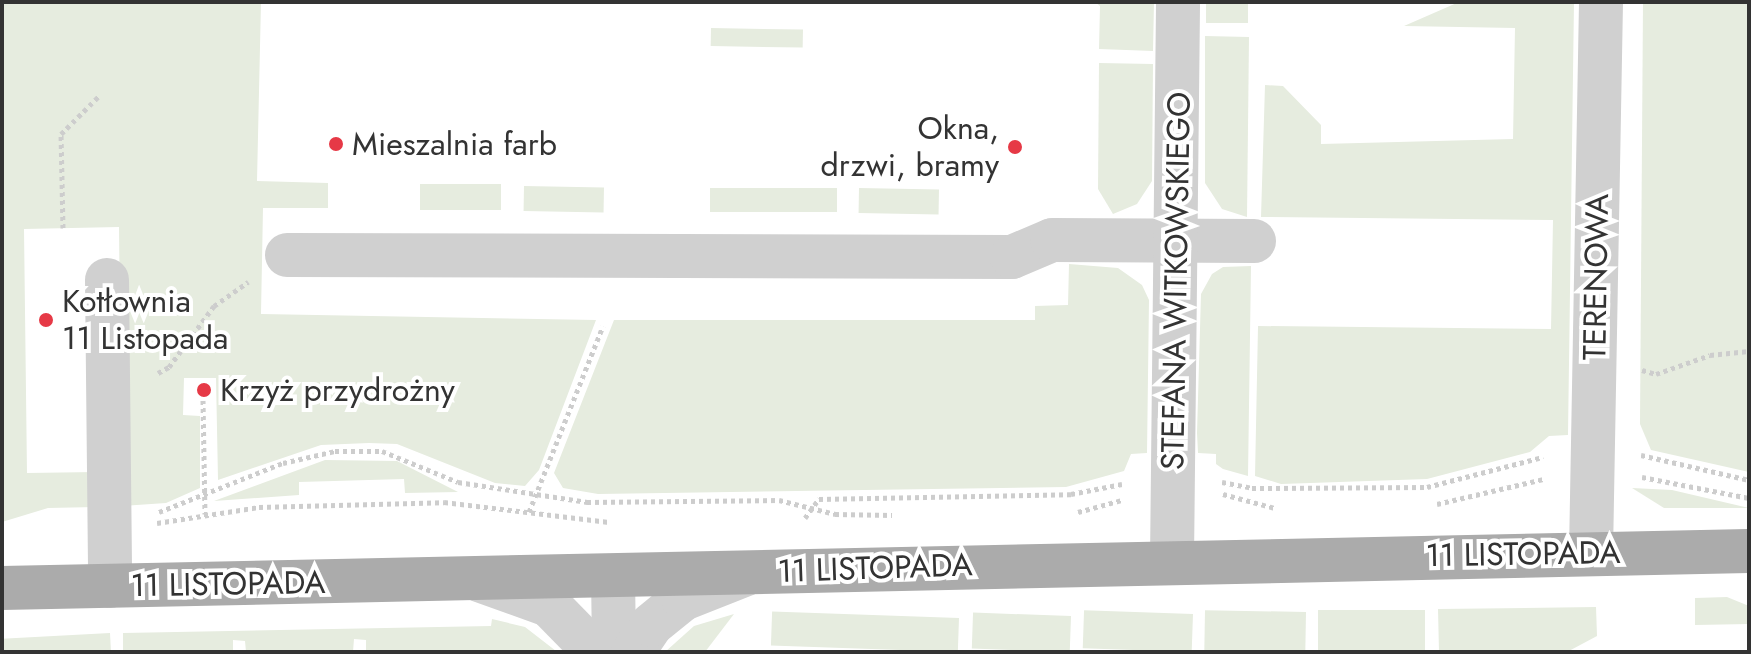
<!DOCTYPE html>
<meta charset="utf-8">
<style>
body{margin:0}
#map{position:relative;width:1751px;height:654px;overflow:hidden;background:#fff;font-family:Jost,sans-serif}
div>[style]{position:absolute}
.green>*{inset:0;background:#e6ecdf;transform-origin:0 0}
.path>*{height:5px;margin-top:-2.5px;transform-origin:0;background:repeating-linear-gradient(90deg,#cdcdcd 0 4px,transparent 0 8px)}
.minor>*{height:44px;margin:-22px;padding:0 22px;transform-origin:22px;border-radius:22px;background:#d0d0d0}
.major>*{height:44px;margin:-22px;padding:0 22px;transform-origin:22px;border-radius:22px;background:#ababab}
.dots>*{width:22px;height:22px;translate:-50% -50%;box-sizing:border-box;border:4px solid #fff;border-radius:50%}
span{translate:-50% -50%;white-space:nowrap;text-align:center;line-height:1.15;-webkit-text-stroke:8px #fff;paint-order:stroke}
.poi-label{font-size:32px;color:#333}
.right{translate:-100% -50%;text-align:right}
.left{translate:0 -50%;text-align:left}
.street-label{font-size:32px;color:#333}
.frame{position:absolute;inset:0;border:4px solid #333;pointer-events:none}
</style>
<div id="map">
<div class="green">
<div style="clip-path:polygon(2px 2px,261px 2px,257px 181px,328px 183px,328px 208px,263px 208px,261px 314px,596px 320px,539px 470px,525px 486px,495px 483px,397px 444px,369px 443px,321px 445px,218px 480px,216px 378px,184px 378px,183px 415px,200px 416px,200px 488px,166px 503px,122px 506px,119px 227px,24px 229px,27px 473px,96px 472px,96px 507px,48px 508px,2px 522px)"></div>
<div style="clip-path:polygon(1095px 2px,1154px 2px,1153px 51px,1099px 49px,1100px 6px)"></div>
<div style="left:1206px;top:2px;width:42px;height:21px"></div>
<div style="clip-path:polygon(1459px 2px,1574px 2px,1568px 435px,1549px 436px,1530px 452px,1427px 479px,1281px 484px,1255px 476px,1258px 326px,1551px 329px,1553px 220px,1261px 217px,1265px 85px,1283px 86px,1321px 125px,1321px 144px,1513px 139px,1515px 28px,1404px 26px)"></div>
<div style="clip-path:polygon(1643px 2px,1749px 2px,1749px 472px,1651px 450px,1640px 424px)"></div>
<div style="left:711px;top:28px;width:92px;height:18px;rotate:1deg"></div>
<div style="clip-path:polygon(1205px 36px,1249px 37px,1247px 217px,1222px 209px,1205px 183px)"></div>
<div style="clip-path:polygon(1099px 63px,1153px 64px,1152px 181px,1137px 204px,1113px 214px,1098px 189px)"></div>
<div style="left:501px;top:184px;width:26px;height:81px;rotate:90deg"></div>
<div style="left:524px;top:186px;width:80px;height:25px;rotate:1deg"></div>
<div style="left:710px;top:188px;width:127px;height:24px"></div>
<div style="left:859px;top:188px;width:80px;height:25px;rotate:1deg"></div>
<div style="clip-path:polygon(1069px 264px,1118px 268px,1142px 285px,1149px 300px,1147px 453px,1131px 454px,1124px 471px,1066px 487px,598px 494px,563px 488px,554px 473px,614px 320px,1035px 320px,1035px 306px,1068px 305px)"></div>
<div style="clip-path:polygon(1251px 266px,1248px 476px,1223px 469px,1216px 464px,1216px 454px,1198px 453px,1197px 433px,1201px 294px,1212px 274px,1223px 267px)"></div>
<div style="clip-path:polygon(325px 460px,397px 461px,458px 492px,405px 493px,404px 479px,299px 482px,299px 495px,214px 501px)"></div>
<div style="clip-path:polygon(1632px 488px,1672px 490px,1749px 508px,1664px 508px)"></div>
<div style="clip-path:polygon(1727px 597px,1749px 606px,1749px 624px,1695px 625px,1695px 598px)"></div>
<div style="clip-path:polygon(1596px 607px,1597px 636px,1567px 652px,1439px 652px,1438px 609px)"></div>
<div style="left:1425px;top:610px;width:42px;height:107px;rotate:90deg"></div>
<div style="left:1306px;top:612px;width:40px;height:101px;rotate:91deg"></div>
<div style="clip-path:polygon(734px 614px,705px 652px,665px 652px,694px 626px)"></div>
<div style="left:1193px;top:614px;width:38px;height:109px;rotate:92deg"></div>
<div style="left:1071px;top:616px;width:36px;height:98px;rotate:92deg"></div>
<div style="left:959px;top:618px;width:34px;height:187px;rotate:92deg"></div>
<div style="clip-path:polygon(492px 619px,525px 627px,556px 651px,366px 652px,366px 640px,354px 639px,353px 652px,246px 652px,245px 641px,233px 640px,233px 652px,123px 652px,123px 633px,491px 626px)"></div>
<div style="left:110px;top:633px;width:19px;height:108px;rotate:87deg"></div>
</div>
<div class="path">
<div style="left:63px;top:228px;width:94px;rotate:-91.2deg"></div>
<div style="left:61px;top:134px;width:54px;rotate:-45deg"></div>
<div style="left:1642px;top:370px;width:15px;rotate:16deg"></div>
<div style="left:1656px;top:374px;width:57px;rotate:-19.4deg"></div>
<div style="left:1710px;top:355px;width:39px;rotate:-6deg"></div>
<div style="left:158px;top:373px;width:13px;rotate:-29deg"></div>
<div style="left:169px;top:367px;width:76px;rotate:-53.6deg"></div>
<div style="left:214px;top:306px;width:42px;rotate:-35.2deg"></div>
<div style="left:203px;top:400px;width:114px;rotate:89deg"></div>
<div style="left:1641px;top:455px;width:111px;rotate:13deg"></div>
<div style="left:1642px;top:477px;width:109px;rotate:11.1deg"></div>
<div style="left:1222px;top:482px;width:31px;rotate:11deg"></div>
<div style="left:1252px;top:488px;width:175px;rotate:-0.3deg"></div>
<div style="left:1427px;top:487px;width:120px;rotate:-14.5deg"></div>
<div style="left:1223px;top:494px;width:54px;rotate:15.1deg"></div>
<div style="left:1437px;top:504px;width:110px;rotate:-13.2deg"></div>
<div style="left:159px;top:512px;width:133px;rotate:-21.6deg"></div>
<div style="left:283px;top:463px;width:53px;rotate:-13deg"></div>
<div style="left:335px;top:451px;width:47px"></div>
<div style="left:382px;top:451px;width:82px;rotate:22.2deg"></div>
<div style="left:458px;top:482px;width:131px;rotate:8.8deg"></div>
<div style="left:587px;top:502px;width:192px;rotate:-0.6deg"></div>
<div style="left:779px;top:500px;width:58px;rotate:14deg"></div>
<div style="left:835px;top:514px;width:57px;rotate:1deg"></div>
<div style="left:529px;top:512px;width:200px;rotate:-68.3deg"></div>
<div style="left:1078px;top:512px;width:46px;rotate:-15.3deg"></div>
<div style="left:805px;top:518px;width:24px;rotate:-54deg"></div>
<div style="left:819px;top:499px;width:252px;rotate:-1.1deg"></div>
<div style="left:1071px;top:494px;width:52px;rotate:-11.1deg"></div>
<div style="left:157px;top:523px;width:103px;rotate:-8.9deg"></div>
<div style="left:259px;top:507px;width:185px;rotate:-1.5deg"></div>
<div style="left:444px;top:502px;width:166px;rotate:6.9deg"></div>
</div>
<div class="minor">
<div style="left:287px;top:255px;width:725px;rotate:0.16deg"></div>
<div style="left:1012px;top:257px;width:43px;rotate:-23deg"></div>
<div style="left:1052px;top:240px;width:202px;rotate:0.3deg"></div>
<div style="left:107px;top:280px;width:306px;rotate:89.4deg"></div>
<div style="left:1591px;top:553px;width:551px;rotate:-88.96deg"></div>
<div style="left:1172px;top:560px;width:558px;rotate:-89.38deg"></div>
<div style="left:613px;top:576px;width:76px;rotate:89.2deg"></div>
<div style="left:479px;top:580px;width:74px;rotate:19.7deg"></div>
<div style="left:549px;top:605px;width:66px;rotate:45.6deg"></div>
<div style="left:633px;top:652px;width:32px;rotate:-56deg"></div>
<div style="left:651px;top:625px;width:41px;rotate:-39.1deg"></div>
<div style="left:683px;top:599px;width:68px;rotate:-21.6deg"></div>
</div>
<div class="major">
<div style="left:2px;top:588px;width:1747px;rotate:-1.21deg"></div>
</div>
<div class="dots">
<div style="left:336px;top:144px;background:#e63946"></div>
<div style="left:1015px;top:147px;background:#e63946"></div>
<div style="left:46px;top:320px;background:#e63946"></div>
<div style="left:204px;top:390px;background:#e63946"></div>
</div>
<div class="poi-label">
<span class="right" style="left:999px;top:147px">Okna,<br>drzwi, bramy</span>
<span class="left" style="left:352px;top:144px">Mieszalnia farb</span>
<span class="left" style="left:62px;top:320px">Kotłownia<br>11 Listopada</span>
<span class="left" style="left:220px;top:390px">Krzyż przydrożny</span>
</div>
<div class="street-label">
<span style="left:1596px;top:277px;rotate:-89deg">TERENOWA</span>
<span style="left:1176px;top:281px;rotate:-89deg">STEFANA WITKOWSKIEGO</span>
<span style="left:1523px;top:554px;rotate:-1deg">11 LISTOPADA</span>
<span style="left:875px;top:568px;rotate:-2deg">11 LISTOPADA</span>
<span style="left:228px;top:584px;rotate:-1deg">11 LISTOPADA</span>
</div>
<div class="frame"></div>
</div>
